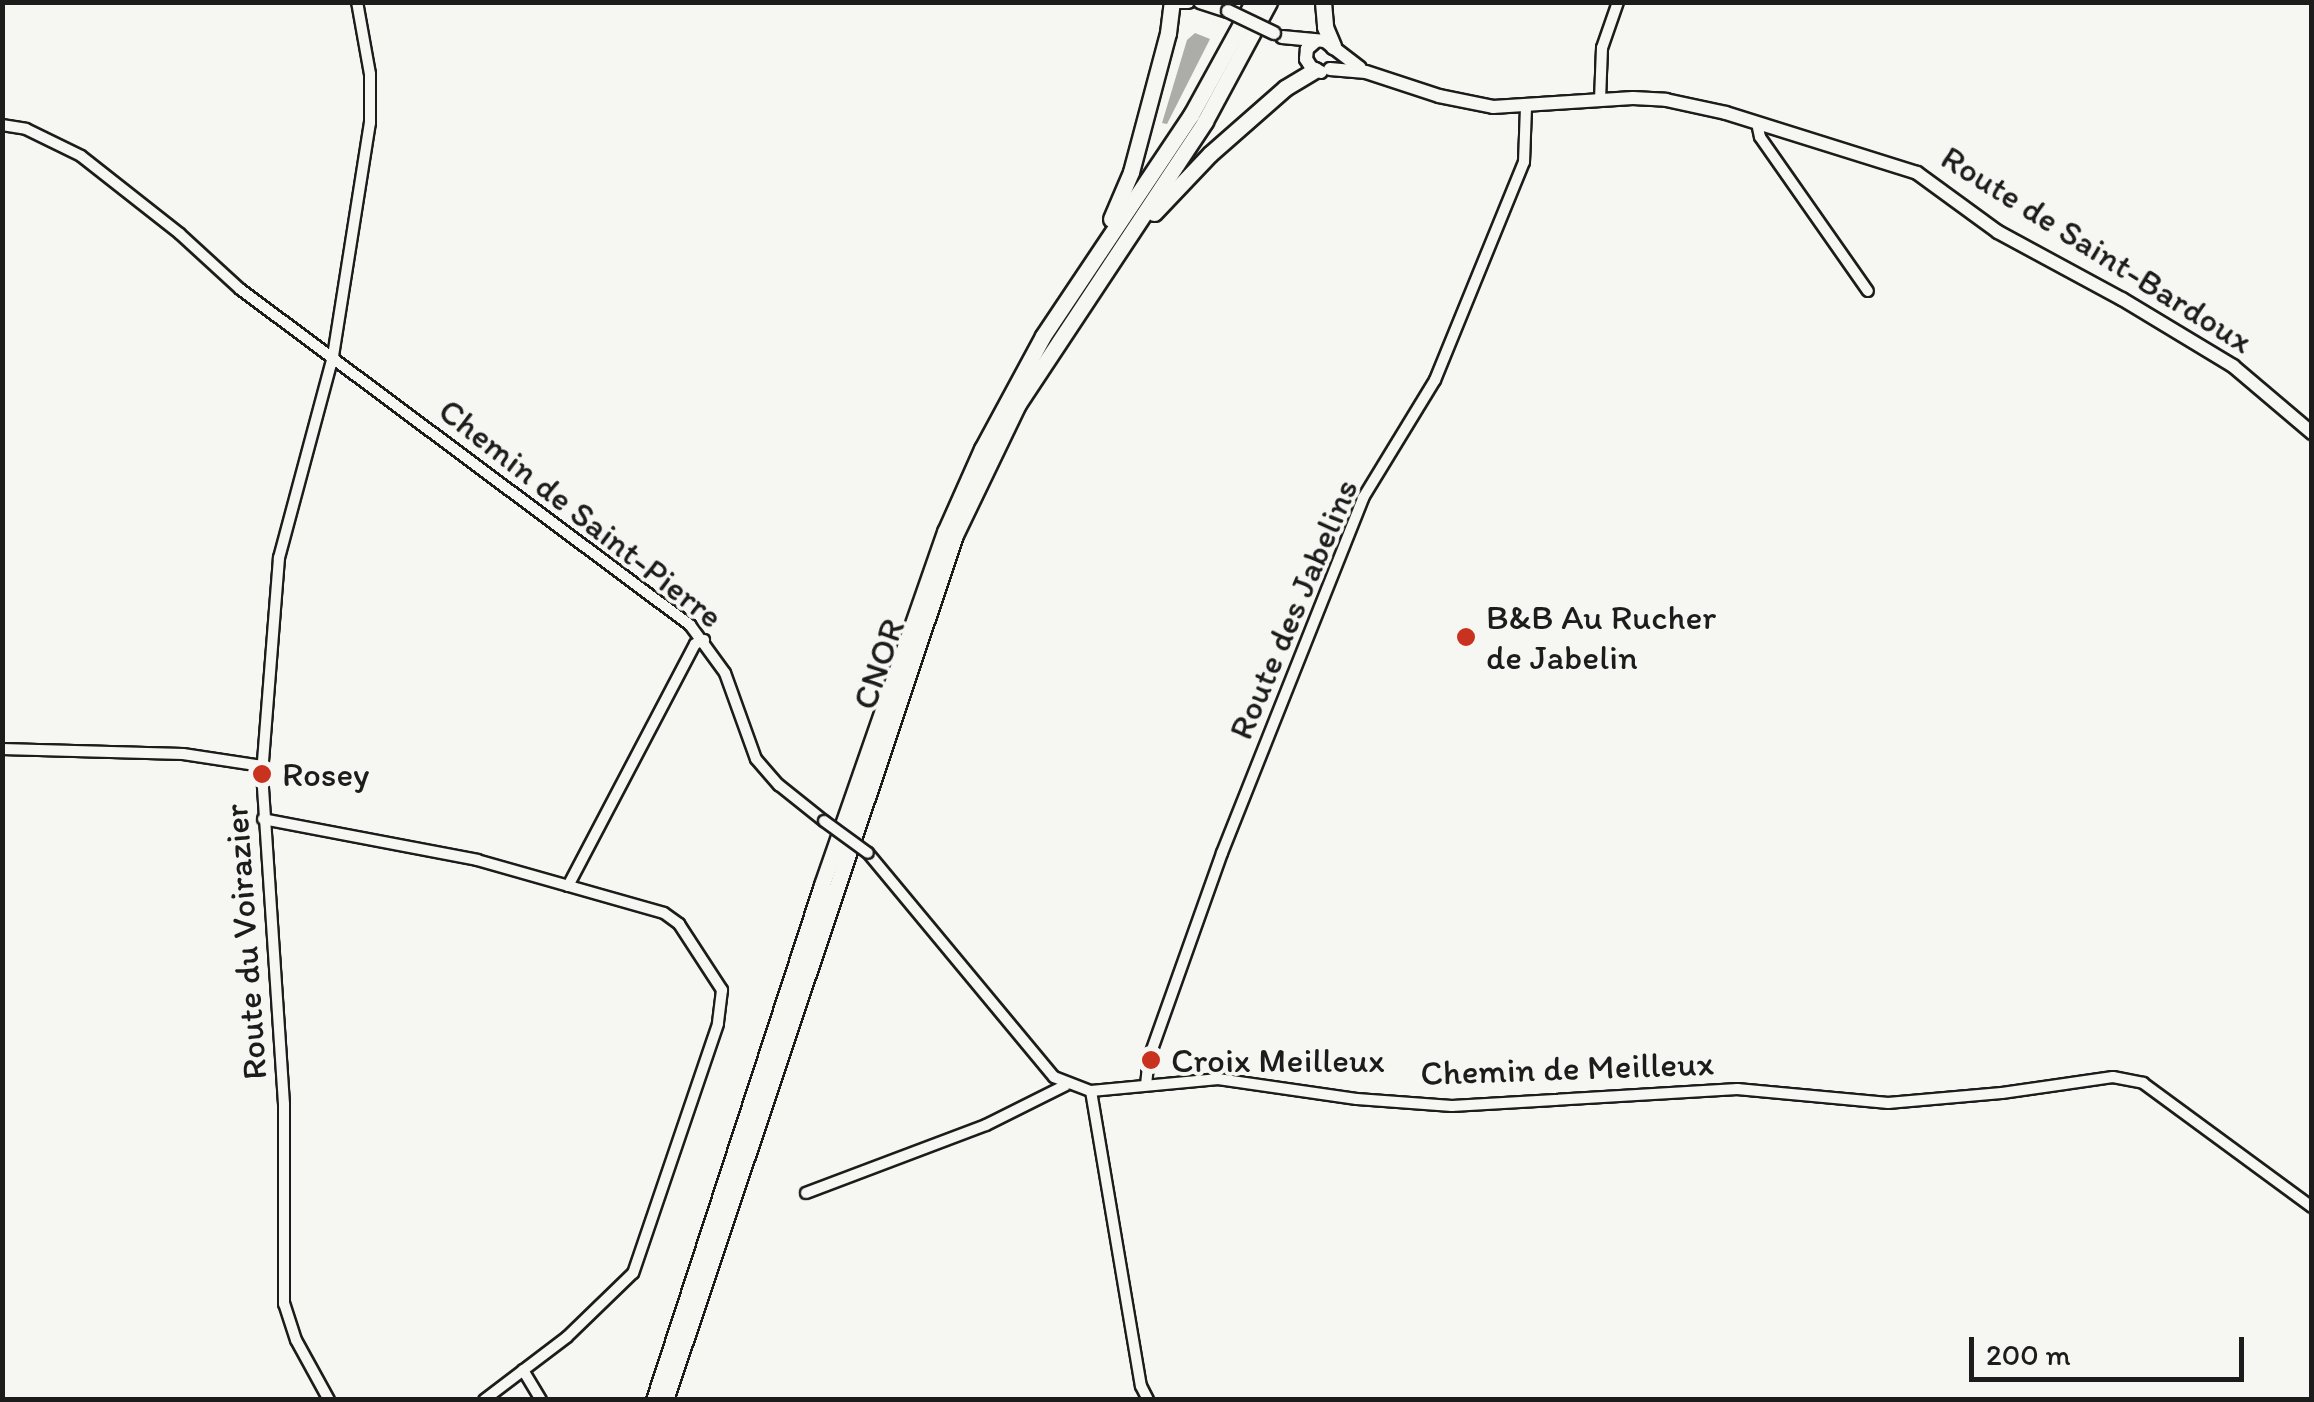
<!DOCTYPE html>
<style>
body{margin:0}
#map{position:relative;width:2314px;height:1402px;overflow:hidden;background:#f6f6f2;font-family:Itim,sans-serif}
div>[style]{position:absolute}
.water>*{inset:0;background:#acaca9}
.roads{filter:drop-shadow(2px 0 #1c1c1c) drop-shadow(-2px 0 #1c1c1c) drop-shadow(0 2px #1c1c1c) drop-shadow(0 -2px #1c1c1c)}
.minor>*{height:10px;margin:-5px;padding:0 5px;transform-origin:5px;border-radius:5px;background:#f6f6f2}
.tertiary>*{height:12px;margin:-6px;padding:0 6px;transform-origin:6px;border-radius:6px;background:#f6f6f2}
.trunk>*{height:15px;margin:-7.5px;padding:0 7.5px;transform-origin:7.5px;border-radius:7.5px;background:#f6f6f2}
.bridges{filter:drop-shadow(2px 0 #1c1c1c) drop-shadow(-2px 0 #1c1c1c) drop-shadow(0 2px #1c1c1c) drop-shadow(0 -2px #1c1c1c)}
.minor-bridge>*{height:10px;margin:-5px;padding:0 5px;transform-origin:5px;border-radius:5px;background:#f6f6f2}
.tertiary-bridge>*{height:12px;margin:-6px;padding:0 6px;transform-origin:6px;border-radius:6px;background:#f6f6f2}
.dots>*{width:28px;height:28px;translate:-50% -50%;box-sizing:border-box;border:5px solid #f6f6f2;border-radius:50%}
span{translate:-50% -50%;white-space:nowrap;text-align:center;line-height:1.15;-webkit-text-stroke:8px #f6f6f2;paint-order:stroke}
.street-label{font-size:35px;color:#1c1c1c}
.poi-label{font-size:35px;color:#1c1c1c}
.left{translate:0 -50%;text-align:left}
.frame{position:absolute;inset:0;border:5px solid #1c1c1c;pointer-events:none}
.scale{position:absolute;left:1969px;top:1337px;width:275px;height:45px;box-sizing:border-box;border:5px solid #1c1c1c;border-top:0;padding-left:12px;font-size:30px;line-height:35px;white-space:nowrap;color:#1c1c1c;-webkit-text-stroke:8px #f6f6f2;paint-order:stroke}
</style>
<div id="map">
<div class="water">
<div style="clip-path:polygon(1195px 33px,1210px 39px,1167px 124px,1162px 123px,1187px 40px)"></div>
</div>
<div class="roads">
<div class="minor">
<div style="left:1600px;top:100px;width:52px;rotate:-87.8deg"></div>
<div style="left:1602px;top:48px;width:49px;rotate:-70.8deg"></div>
<div style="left:1757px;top:123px;width:14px;rotate:78deg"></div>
<div style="left:1760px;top:137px;width:188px;rotate:55deg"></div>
<div style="left:2px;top:125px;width:24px;rotate:9deg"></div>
<div style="left:26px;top:129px;width:61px;rotate:26.1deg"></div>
<div style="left:81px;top:156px;width:126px;rotate:38.2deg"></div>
<div style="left:180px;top:234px;width:81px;rotate:42.5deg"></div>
<div style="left:240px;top:289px;width:562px;rotate:36.75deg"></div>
<div style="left:690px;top:625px;width:59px;rotate:53.9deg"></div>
<div style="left:725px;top:673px;width:91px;rotate:70.2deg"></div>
<div style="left:756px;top:759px;width:35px;rotate:49deg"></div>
<div style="left:779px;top:785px;width:58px;rotate:38.7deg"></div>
<div style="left:2px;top:749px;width:181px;rotate:1.6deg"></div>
<div style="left:183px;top:754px;width:80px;rotate:8.6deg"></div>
<div style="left:263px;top:819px;width:218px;rotate:10.8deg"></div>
<div style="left:477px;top:860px;width:194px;rotate:15.8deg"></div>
<div style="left:664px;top:913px;width:19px;rotate:36deg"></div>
<div style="left:679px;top:924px;width:79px;rotate:56.9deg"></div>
<div style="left:722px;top:990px;width:34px;rotate:97deg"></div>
<div style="left:718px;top:1024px;width:263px;rotate:108.8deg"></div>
<div style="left:633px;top:1273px;width:92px;rotate:135.9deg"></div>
<div style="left:567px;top:1337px;width:104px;rotate:142.8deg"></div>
<div style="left:868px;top:853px;width:291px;rotate:50.3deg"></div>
<div style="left:1054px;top:1077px;width:40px;rotate:21deg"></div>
<div style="left:1091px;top:1091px;width:128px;rotate:-5.4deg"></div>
<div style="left:1218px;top:1079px;width:140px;rotate:8.2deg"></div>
<div style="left:1357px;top:1099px;width:95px;rotate:4.2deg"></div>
<div style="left:1452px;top:1106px;width:286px;rotate:-3.4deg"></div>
<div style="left:1737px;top:1089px;width:152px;rotate:5.3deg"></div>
<div style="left:1888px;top:1103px;width:114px;rotate:-5deg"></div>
<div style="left:2002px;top:1093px;width:112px;rotate:-8.2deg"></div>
<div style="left:2113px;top:1077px;width:31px;rotate:11deg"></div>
<div style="left:2143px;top:1083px;width:210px;rotate:36.3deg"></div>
<div style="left:568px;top:886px;width:273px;rotate:-62.3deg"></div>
<div style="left:695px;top:644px;width:10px;rotate:-24deg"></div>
<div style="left:1146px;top:1085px;width:27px;rotate:-84deg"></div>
<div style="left:1149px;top:1058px;width:218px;rotate:-70.4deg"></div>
<div style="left:1222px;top:853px;width:382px;rotate:-68.3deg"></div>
<div style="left:1363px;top:498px;width:138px;rotate:-58.6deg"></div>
<div style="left:1435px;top:380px;width:235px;rotate:-67.8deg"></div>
<div style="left:1524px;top:162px;width:55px;rotate:-87.9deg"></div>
<div style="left:1091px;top:1091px;width:299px;rotate:80.4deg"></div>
<div style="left:1141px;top:1386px;width:16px;rotate:63deg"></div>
<div style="left:806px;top:1193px;width:192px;rotate:-20.7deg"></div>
<div style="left:986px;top:1125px;width:89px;rotate:-26.6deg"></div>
<div style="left:523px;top:1370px;width:35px;rotate:59deg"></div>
<div style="left:329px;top:1400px;width:68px;rotate:-118.8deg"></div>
<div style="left:296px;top:1340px;width:38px;rotate:-108deg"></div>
<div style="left:284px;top:1304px;width:200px;rotate:-90deg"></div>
<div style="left:284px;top:1104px;width:331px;rotate:-93.8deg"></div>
<div style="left:262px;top:774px;width:217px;rotate:-85.5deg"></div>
<div style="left:279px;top:558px;width:209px;rotate:-75deg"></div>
<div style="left:333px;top:356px;width:236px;rotate:-81deg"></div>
<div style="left:370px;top:123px;width:49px;rotate:-90deg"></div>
<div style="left:370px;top:74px;width:73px;rotate:-100.2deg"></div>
</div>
<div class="tertiary">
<div style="left:1178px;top:2px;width:10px"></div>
<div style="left:1200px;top:2px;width:29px;rotate:18deg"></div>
<div style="left:1282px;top:37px;width:43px;rotate:5.3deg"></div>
<div style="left:1325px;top:41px;width:44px;rotate:37.6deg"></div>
<div style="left:1315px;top:42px;width:11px;rotate:139deg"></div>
<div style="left:1307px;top:49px;width:10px;rotate:96deg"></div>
<div style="left:1306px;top:59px;width:9px;rotate:58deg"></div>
<div style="left:1311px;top:67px;width:11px;rotate:27deg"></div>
<div style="left:1330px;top:69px;width:36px;rotate:5deg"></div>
<div style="left:1366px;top:72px;width:77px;rotate:18.2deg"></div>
<div style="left:1439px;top:96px;width:55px;rotate:11.5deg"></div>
<div style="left:1493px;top:107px;width:140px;rotate:-3.7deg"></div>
<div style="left:1633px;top:98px;width:33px;rotate:3deg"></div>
<div style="left:1666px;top:100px;width:61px;rotate:12.2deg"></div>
<div style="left:1726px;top:113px;width:200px;rotate:17.4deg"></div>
<div style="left:1917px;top:173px;width:100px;rotate:36.1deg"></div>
<div style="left:1998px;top:232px;width:141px;rotate:28.4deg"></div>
<div style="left:2122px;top:299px;width:130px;rotate:31.1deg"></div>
<div style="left:2233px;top:366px;width:104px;rotate:40.3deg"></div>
</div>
<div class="trunk">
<div style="left:1323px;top:2px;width:25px;rotate:85deg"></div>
<div style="left:1325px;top:27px;width:21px;rotate:67deg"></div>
<div style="left:1154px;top:213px;width:81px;rotate:-46.5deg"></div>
<div style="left:1210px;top:154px;width:100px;rotate:-41.3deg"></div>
<div style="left:1285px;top:88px;width:35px;rotate:-31deg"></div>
<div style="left:1111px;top:219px;width:51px;rotate:-66.9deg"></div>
<div style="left:1131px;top:172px;width:144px;rotate:-75.1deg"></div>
<div style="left:1168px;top:33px;width:31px;rotate:-83deg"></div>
<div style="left:654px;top:1400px;width:542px;rotate:-71.93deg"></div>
<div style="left:822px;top:885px;width:374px;rotate:-70.8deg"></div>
<div style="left:945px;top:532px;width:91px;rotate:-66deg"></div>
<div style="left:982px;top:449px;width:128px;rotate:-61.6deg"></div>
<div style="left:1043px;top:336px;width:266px;rotate:-56.2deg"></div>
<div style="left:1191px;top:115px;width:129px;rotate:-61.2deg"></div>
<div style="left:665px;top:1400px;width:912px;rotate:-71.47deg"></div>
<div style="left:955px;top:535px;width:145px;rotate:-64.3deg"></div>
<div style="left:1018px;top:404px;width:339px;rotate:-56.5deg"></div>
<div style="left:1205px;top:121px;width:135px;rotate:-61.7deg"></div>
</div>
</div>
<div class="bridges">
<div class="minor-bridge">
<div style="left:824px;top:821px;width:54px;rotate:36deg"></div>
</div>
<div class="tertiary-bridge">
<div style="left:1228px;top:11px;width:51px;rotate:25.6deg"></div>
</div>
</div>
<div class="dots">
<div style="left:1466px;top:637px;background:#c8321e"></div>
<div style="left:262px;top:774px;background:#c8321e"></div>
<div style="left:1151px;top:1060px;background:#c8321e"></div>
</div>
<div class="street-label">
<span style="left:2097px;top:249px;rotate:32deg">Route de Saint-Bardoux</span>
<span style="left:581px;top:513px;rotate:38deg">Chemin de Saint-Pierre</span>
<span style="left:1293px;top:609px;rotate:-67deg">Route des Jabelins</span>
<span style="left:878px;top:664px;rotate:-71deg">CNOR</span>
<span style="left:245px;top:942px;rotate:-94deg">Route du Voirazier</span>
<span style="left:1567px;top:1068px;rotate:-2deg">Chemin de Meilleux</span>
</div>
<div class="poi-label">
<span class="left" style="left:1486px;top:637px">B&amp;B Au Rucher<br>de Jabelin</span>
<span class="left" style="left:282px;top:774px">Rosey</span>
<span class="left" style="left:1171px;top:1060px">Croix Meilleux</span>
</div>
<div class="frame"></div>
<div class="scale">200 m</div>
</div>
